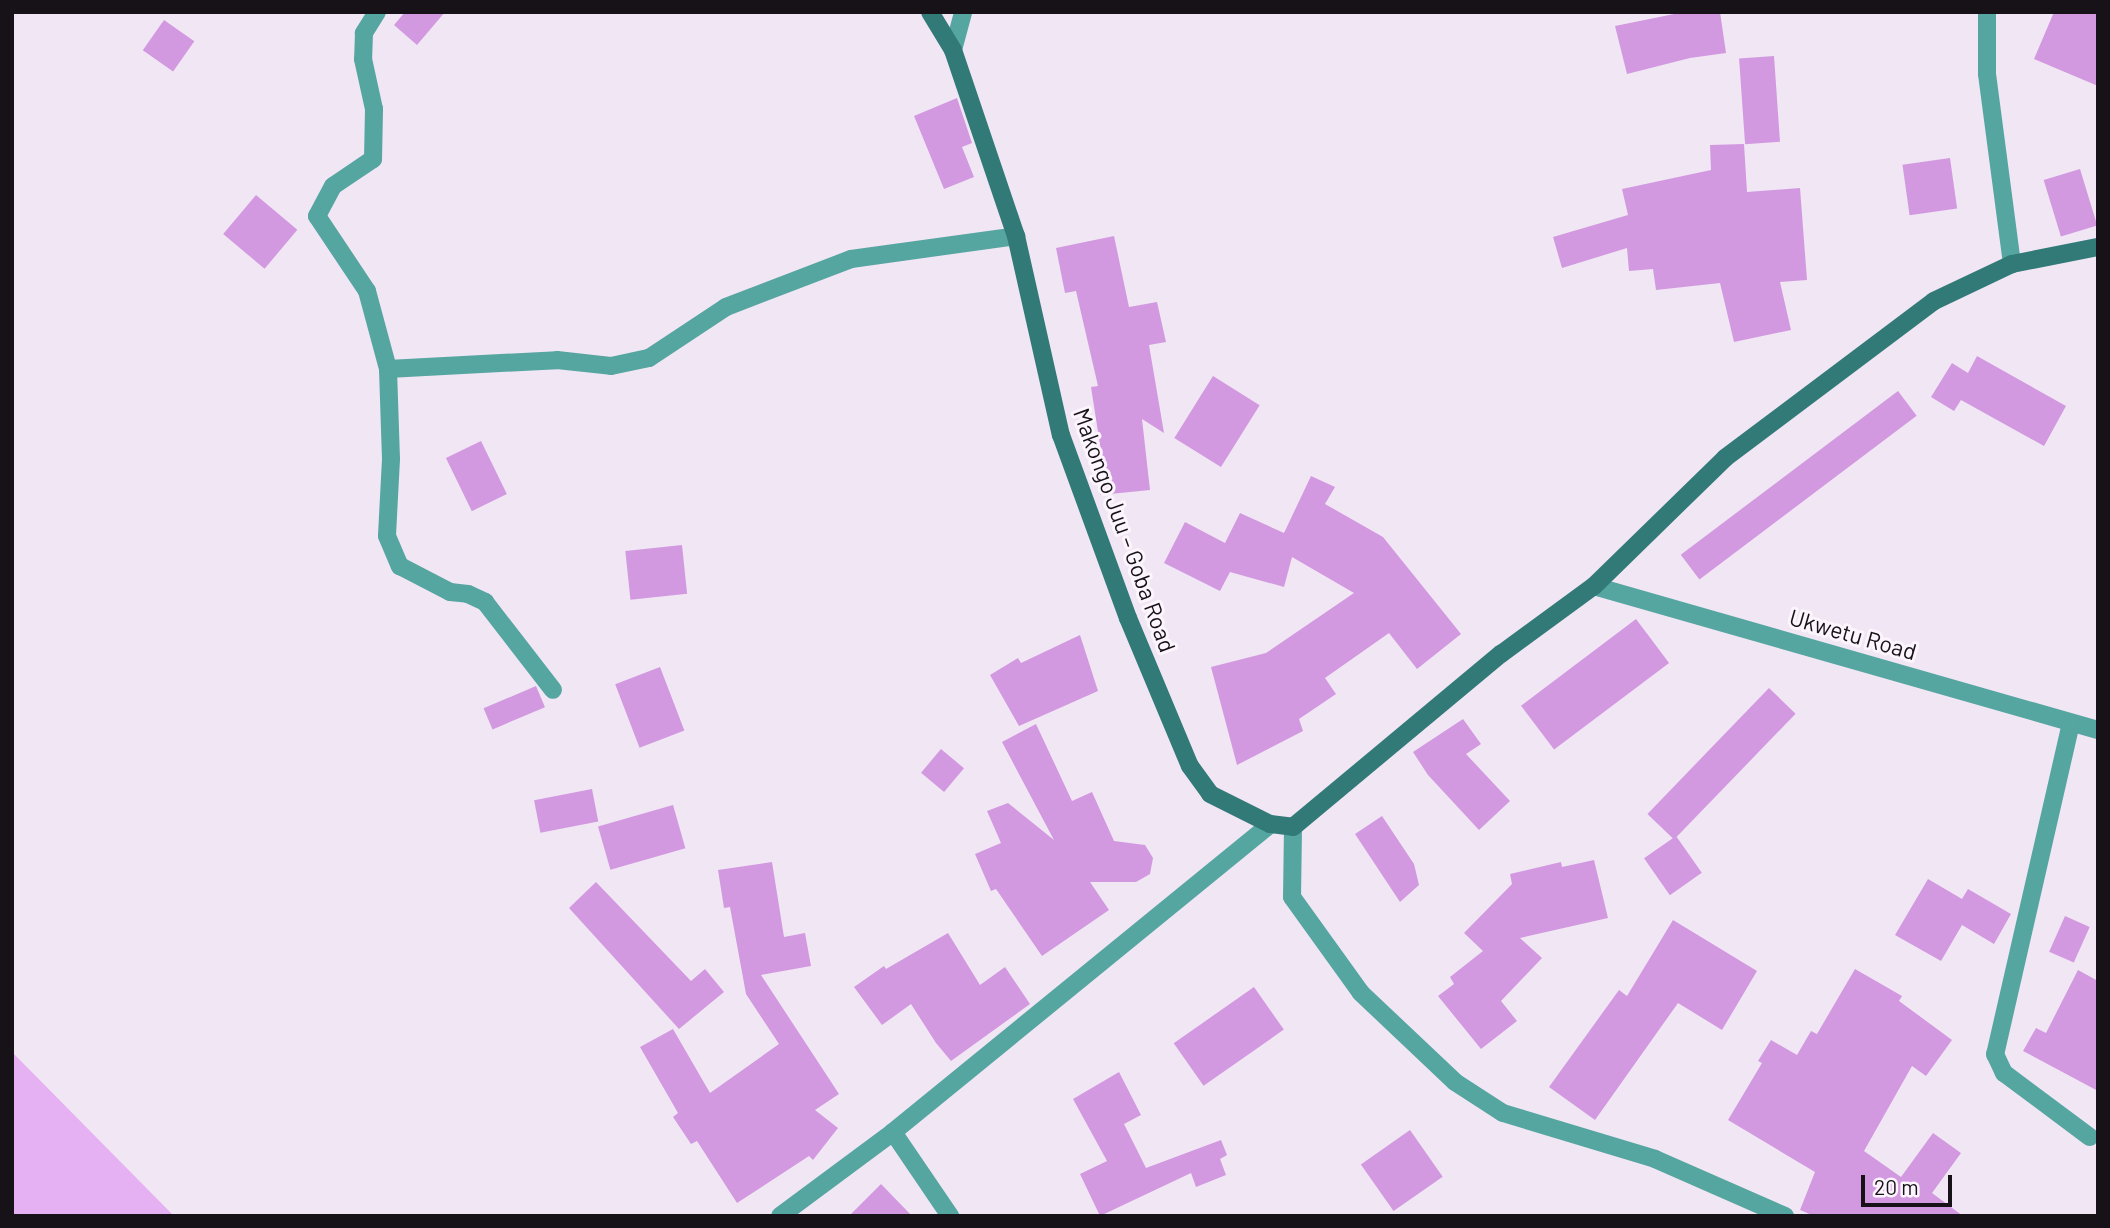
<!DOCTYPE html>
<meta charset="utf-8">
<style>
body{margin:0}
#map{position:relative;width:2110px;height:1228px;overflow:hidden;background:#f1e6f4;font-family:Barlow,sans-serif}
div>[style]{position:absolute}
.green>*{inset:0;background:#e5b1f2}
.building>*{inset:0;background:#d299e0;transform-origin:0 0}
.street>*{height:18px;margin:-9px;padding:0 9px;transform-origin:9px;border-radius:9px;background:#55a5a1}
.secondary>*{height:18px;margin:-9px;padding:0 9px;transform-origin:9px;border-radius:9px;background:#327a77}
span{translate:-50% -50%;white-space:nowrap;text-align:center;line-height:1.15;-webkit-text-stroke:6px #fcf5fd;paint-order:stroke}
.street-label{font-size:23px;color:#161217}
.frame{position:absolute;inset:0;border:14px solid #161217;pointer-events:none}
.scale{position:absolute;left:1861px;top:1175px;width:91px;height:32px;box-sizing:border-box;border:4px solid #161217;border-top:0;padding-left:9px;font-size:21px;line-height:24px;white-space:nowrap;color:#161217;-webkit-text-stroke:5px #fcf5fd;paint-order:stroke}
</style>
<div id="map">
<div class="green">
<div style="clip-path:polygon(12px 1052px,174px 1216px,12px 1216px)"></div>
</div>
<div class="building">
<div style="clip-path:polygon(405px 12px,445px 12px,417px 45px,394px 25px)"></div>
<div style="clip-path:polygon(1684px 12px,1720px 12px,1726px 53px,1690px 58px,1627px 74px,1615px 26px)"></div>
<div style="clip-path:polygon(2054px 12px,2098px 12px,2098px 86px,2034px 59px)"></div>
<div style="left:164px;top:20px;width:37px;height:37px;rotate:35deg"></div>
<div style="left:1774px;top:56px;width:86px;height:35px;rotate:86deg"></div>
<div style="clip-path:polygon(957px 98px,972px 143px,962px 147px,974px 177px,944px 189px,914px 116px)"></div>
<div style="clip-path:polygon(1744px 144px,1747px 192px,1800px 188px,1807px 280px,1780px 282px,1791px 330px,1734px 342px,1720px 283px,1656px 290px,1653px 269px,1629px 271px,1627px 248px,1562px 268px,1553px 237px,1628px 215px,1622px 189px,1711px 170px,1710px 145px)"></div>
<div style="left:1950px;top:158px;width:51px;height:48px;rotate:82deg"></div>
<div style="left:2080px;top:169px;width:59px;height:38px;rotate:73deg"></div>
<div style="left:256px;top:195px;width:54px;height:51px;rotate:40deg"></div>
<div style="clip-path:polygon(1114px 236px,1129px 307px,1157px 302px,1166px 342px,1149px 345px,1164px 433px,1142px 419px,1150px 490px,1100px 495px,1096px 452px,1101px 451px,1091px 387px,1098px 386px,1076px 291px,1065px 293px,1056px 248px)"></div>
<div style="clip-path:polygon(1977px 356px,2066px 406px,2044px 446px,1961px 400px,1954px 411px,1931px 397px,1952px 363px,1968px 373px)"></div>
<div style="left:1213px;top:376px;width:55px;height:73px;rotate:32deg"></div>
<div style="left:1898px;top:391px;width:31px;height:272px;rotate:53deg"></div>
<div style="left:481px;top:441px;width:59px;height:39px;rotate:64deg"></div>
<div style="clip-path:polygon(1311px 476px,1335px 487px,1325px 504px,1383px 537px,1461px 634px,1417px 669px,1389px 633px,1325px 678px,1336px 694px,1299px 719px,1303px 731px,1237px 765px,1211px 667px,1266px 653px,1354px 593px,1292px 557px,1284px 587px,1230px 572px,1220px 591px,1164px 563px,1185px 522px,1225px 543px,1240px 513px,1284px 533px)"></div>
<div style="left:682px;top:545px;width:49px;height:57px;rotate:84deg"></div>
<div style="left:1636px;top:619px;width:55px;height:144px;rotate:53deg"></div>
<div style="clip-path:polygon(1080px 635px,1098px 691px,1019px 726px,990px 675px,1018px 658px,1021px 663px)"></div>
<div style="left:660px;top:667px;width:68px;height:48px;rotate:69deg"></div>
<div style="left:536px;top:686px;width:23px;height:57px;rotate:67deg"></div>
<div style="left:1769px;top:688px;width:37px;height:175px;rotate:44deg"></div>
<div style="clip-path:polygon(1463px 719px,1481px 744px,1466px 754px,1510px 801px,1479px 830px,1428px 775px,1413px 752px)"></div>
<div style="clip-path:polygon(1036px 724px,1072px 801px,1092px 792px,1114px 841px,1145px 845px,1153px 858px,1150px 874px,1136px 882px,1090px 882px,1109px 910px,1042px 956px,996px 889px,991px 891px,975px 854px,1001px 843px,987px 811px,1008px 803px,1054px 840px,1002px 742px)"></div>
<div style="left:941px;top:749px;width:30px;height:31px;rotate:40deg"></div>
<div style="left:592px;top:789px;width:33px;height:59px;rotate:79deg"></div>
<div style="left:673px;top:805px;width:45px;height:78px;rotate:74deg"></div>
<div style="clip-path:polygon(1382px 816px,1414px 864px,1419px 885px,1400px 902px,1355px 834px)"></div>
<div style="left:1676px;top:836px;width:45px;height:39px;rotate:55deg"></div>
<div style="clip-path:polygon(1594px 860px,1608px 918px,1520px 938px,1542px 958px,1501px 1001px,1517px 1021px,1481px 1049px,1438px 996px,1454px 984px,1450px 977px,1483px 951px,1464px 933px,1512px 884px,1510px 874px,1561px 862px,1562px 867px)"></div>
<div style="clip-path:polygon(772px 862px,784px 937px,805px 933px,811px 966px,761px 975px,839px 1094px,815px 1110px,838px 1128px,813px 1160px,809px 1156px,737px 1203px,697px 1141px,691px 1144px,673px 1117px,678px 1113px,640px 1047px,673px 1029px,710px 1093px,779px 1044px,746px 994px,730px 907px,724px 908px,718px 870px)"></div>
<div style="clip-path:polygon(1928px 879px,1962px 899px,1968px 889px,2011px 914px,1994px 944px,1962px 925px,1941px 961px,1895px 935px)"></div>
<div style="clip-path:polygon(596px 882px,691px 981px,705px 969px,724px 992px,679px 1029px,569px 908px)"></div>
<div style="left:2065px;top:916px;width:27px;height:39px;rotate:24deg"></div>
<div style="clip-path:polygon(1673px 920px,1757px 971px,1722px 1030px,1678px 1003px,1595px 1120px,1549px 1087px,1619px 990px,1627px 996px)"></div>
<div style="clip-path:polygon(948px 933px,980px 985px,1005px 967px,1030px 1004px,951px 1061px,936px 1043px,911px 1004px,882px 1025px,854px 987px,884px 966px,886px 969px)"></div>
<div style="clip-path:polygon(1855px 969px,1902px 996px,1899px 1001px,1952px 1040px,1926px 1076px,1912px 1066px,1864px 1151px,1901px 1177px,1933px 1133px,1961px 1153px,1932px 1193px,1963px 1216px,1814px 1216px,1800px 1210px,1815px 1172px,1728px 1120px,1762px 1063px,1758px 1061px,1771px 1040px,1797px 1055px,1811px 1031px,1817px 1034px)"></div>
<div style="clip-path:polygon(2078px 970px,2098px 981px,2098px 1091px,2023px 1051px,2036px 1028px,2046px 1033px)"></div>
<div style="left:1254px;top:987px;width:52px;height:98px;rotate:55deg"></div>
<div style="clip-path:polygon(1119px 1072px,1141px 1115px,1124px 1124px,1146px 1168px,1221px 1140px,1227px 1155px,1220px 1159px,1226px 1175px,1196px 1187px,1191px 1173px,1100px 1216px,1080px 1174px,1107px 1161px,1073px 1099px)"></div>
<div style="left:1410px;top:1130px;width:57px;height:60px;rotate:55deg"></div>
<div style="clip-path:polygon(881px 1184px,912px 1216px,849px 1216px)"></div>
</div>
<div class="street">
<div style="left:377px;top:12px;width:25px;rotate:122deg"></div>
<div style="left:364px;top:33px;width:26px;rotate:92deg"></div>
<div style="left:363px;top:59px;width:51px;rotate:77.6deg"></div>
<div style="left:374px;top:109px;width:50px;rotate:91.1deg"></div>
<div style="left:373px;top:159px;width:48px;rotate:146deg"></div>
<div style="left:333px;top:186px;width:34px;rotate:118deg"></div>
<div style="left:317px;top:216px;width:90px;rotate:56.3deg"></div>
<div style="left:367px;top:291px;width:81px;rotate:74.9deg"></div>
<div style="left:388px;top:369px;width:90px;rotate:88.1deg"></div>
<div style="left:391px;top:459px;width:77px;rotate:93deg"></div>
<div style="left:387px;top:536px;width:33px;rotate:67deg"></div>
<div style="left:400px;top:566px;width:56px;rotate:27.5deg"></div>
<div style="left:450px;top:592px;width:18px;rotate:6deg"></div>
<div style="left:468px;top:594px;width:19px;rotate:25deg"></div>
<div style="left:485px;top:602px;width:111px;rotate:52.3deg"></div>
<div style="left:1987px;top:12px;width:62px;rotate:90deg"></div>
<div style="left:1987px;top:74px;width:192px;rotate:82.5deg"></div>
<div style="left:953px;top:50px;width:39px;rotate:-75deg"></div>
<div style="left:388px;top:369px;width:169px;rotate:-3deg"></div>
<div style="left:557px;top:360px;width:54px;rotate:6.3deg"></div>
<div style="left:611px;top:366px;width:39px;rotate:-12deg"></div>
<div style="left:649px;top:358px;width:92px;rotate:-33.5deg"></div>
<div style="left:726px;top:307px;width:134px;rotate:-21deg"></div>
<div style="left:851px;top:259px;width:167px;rotate:-7.9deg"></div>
<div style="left:1594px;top:586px;width:524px;rotate:15.95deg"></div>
<div style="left:2071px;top:723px;width:340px;rotate:102.9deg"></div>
<div style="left:1995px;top:1054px;width:21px;rotate:65deg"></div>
<div style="left:2004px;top:1073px;width:107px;rotate:36.7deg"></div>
<div style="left:1293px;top:827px;width:70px;rotate:90.8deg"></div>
<div style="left:1292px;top:897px;width:118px;rotate:54.3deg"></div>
<div style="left:1361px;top:993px;width:129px;rotate:43.4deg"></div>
<div style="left:1455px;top:1082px;width:57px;rotate:32.9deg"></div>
<div style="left:1503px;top:1113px;width:159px;rotate:16.8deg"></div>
<div style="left:1655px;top:1159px;width:142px;rotate:23.7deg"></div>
<div style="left:893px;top:1132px;width:102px;rotate:55.8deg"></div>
<div style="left:780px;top:1216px;width:141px;rotate:-36.6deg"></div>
<div style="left:893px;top:1132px;width:487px;rotate:-39.2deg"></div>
</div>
<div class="secondary">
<div style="left:930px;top:12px;width:44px;rotate:58.8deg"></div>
<div style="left:953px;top:50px;width:196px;rotate:71.3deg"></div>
<div style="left:1016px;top:236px;width:204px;rotate:77.3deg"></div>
<div style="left:1061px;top:435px;width:195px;rotate:69.9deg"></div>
<div style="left:1128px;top:618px;width:160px;rotate:67.3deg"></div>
<div style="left:1190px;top:766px;width:34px;rotate:54deg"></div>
<div style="left:1210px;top:794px;width:67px;rotate:26.6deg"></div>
<div style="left:1270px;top:824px;width:23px;rotate:7deg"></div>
<div style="left:1293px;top:827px;width:271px;rotate:-39.8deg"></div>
<div style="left:1501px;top:654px;width:115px;rotate:-36.2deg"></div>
<div style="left:1594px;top:586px;width:183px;rotate:-44.3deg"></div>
<div style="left:1725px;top:458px;width:261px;rotate:-36.9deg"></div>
<div style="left:1934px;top:301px;width:86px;rotate:-25.4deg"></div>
<div style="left:2012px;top:264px;width:88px;rotate:-11.2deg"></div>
</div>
<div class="street-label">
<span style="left:1125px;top:530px;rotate:70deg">Makongo Juu – Goba Road</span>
<span style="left:1853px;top:634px;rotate:16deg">Ukwetu Road</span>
</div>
<div class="frame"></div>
<div class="scale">20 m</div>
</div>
